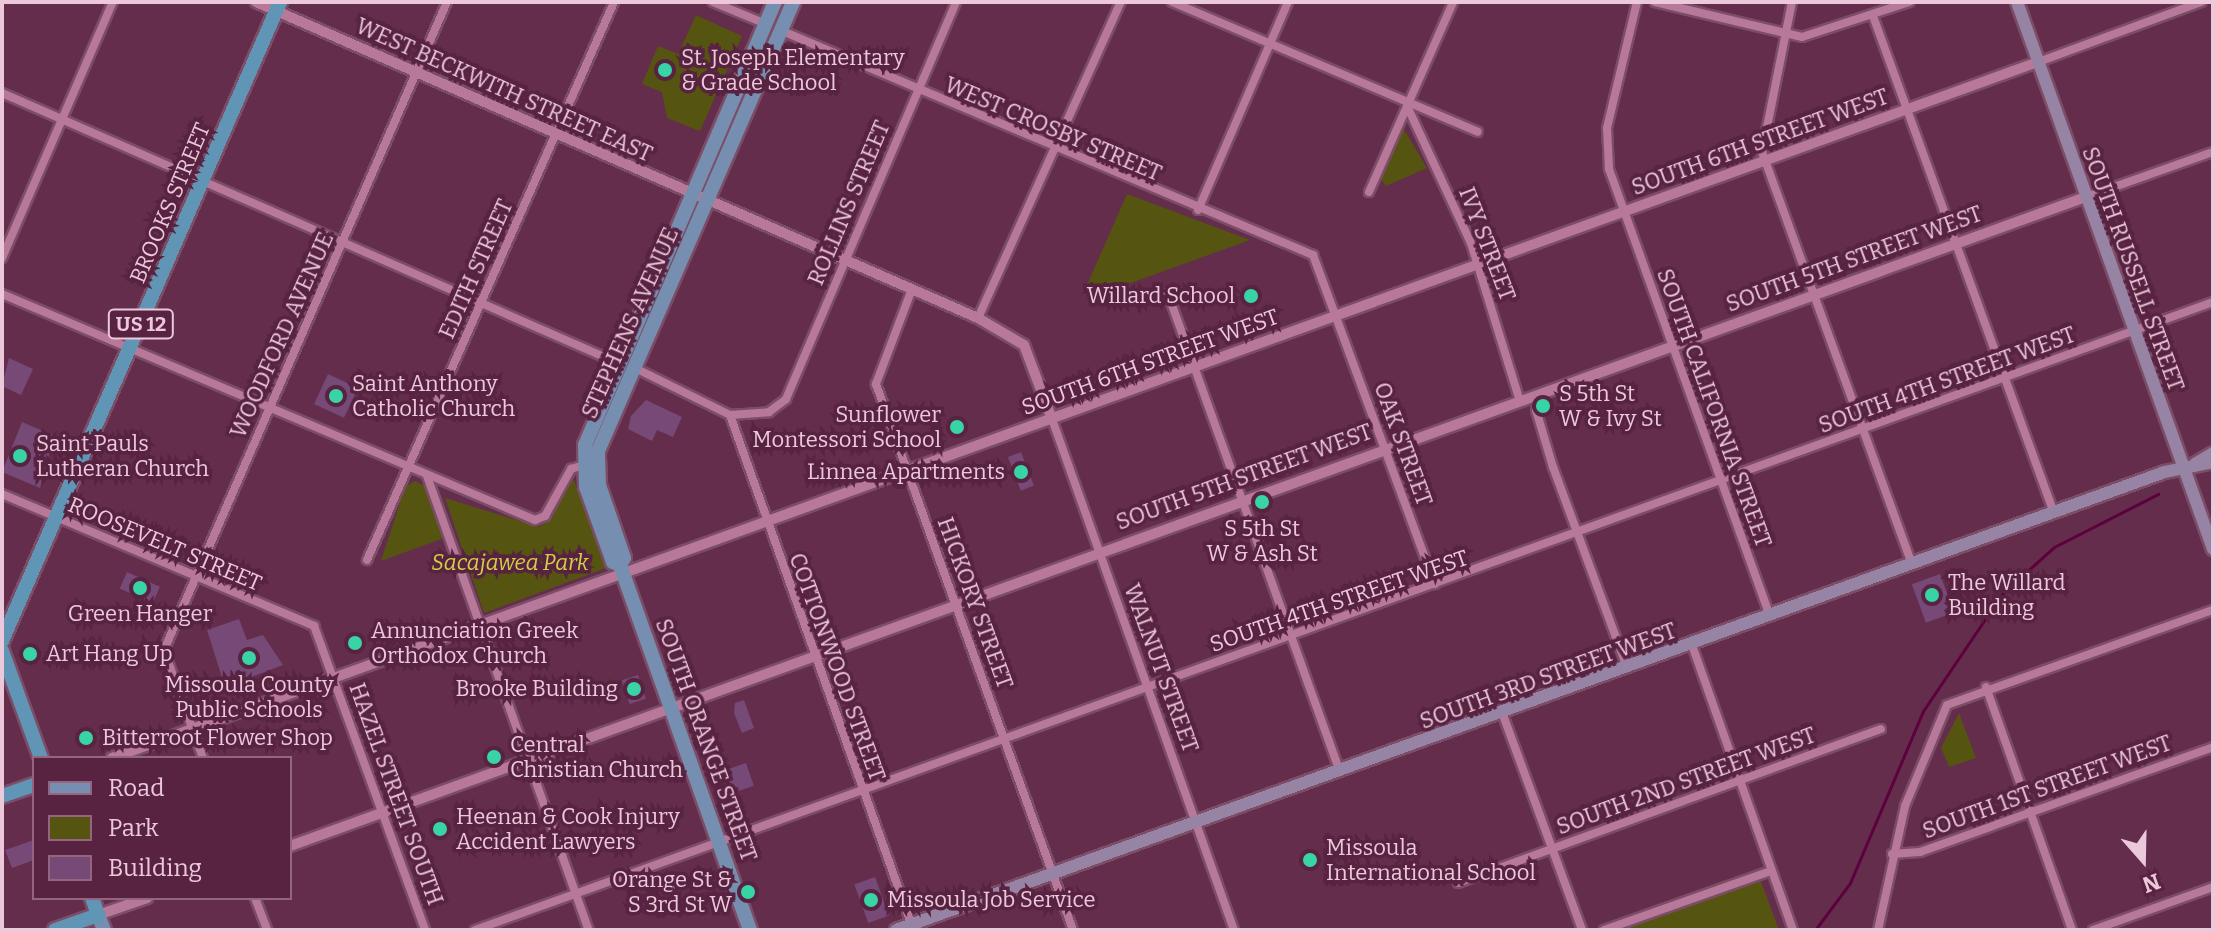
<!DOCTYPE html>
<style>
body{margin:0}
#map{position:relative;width:2215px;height:932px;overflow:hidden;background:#642d4c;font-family:Bitter,serif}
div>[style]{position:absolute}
.green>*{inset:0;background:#565411}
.stream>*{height:3px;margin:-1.5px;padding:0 1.5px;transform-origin:1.5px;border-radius:1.5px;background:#5c013d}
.building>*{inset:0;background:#774976;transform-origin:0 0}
.roads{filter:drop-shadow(2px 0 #7c4d67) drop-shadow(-2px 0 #7c4d67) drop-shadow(0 2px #7c4d67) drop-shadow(0 -2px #7c4d67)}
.minor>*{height:8px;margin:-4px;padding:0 4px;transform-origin:4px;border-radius:4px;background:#b77899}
.tertiary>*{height:10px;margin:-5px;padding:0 5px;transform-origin:5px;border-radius:5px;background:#b77899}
.secondary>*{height:12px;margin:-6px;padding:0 6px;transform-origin:6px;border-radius:6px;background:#9783a4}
.primary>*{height:14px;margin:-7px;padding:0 7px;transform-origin:7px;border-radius:7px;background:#768eaf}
.trunk>*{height:14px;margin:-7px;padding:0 7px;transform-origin:7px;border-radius:7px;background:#6095b6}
.dots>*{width:22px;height:22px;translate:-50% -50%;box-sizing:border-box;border:4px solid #582241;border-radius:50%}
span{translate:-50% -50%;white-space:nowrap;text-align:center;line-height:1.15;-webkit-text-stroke:7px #582241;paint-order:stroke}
.shield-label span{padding:2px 6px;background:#582241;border:2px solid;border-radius:6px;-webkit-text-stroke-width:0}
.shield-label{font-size:20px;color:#ecc9da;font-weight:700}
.poi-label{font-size:22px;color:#ecc9da}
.left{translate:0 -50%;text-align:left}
.right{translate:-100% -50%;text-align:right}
.street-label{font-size:22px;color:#ecc9da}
.park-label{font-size:22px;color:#d2cf45;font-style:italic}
.frame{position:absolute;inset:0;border:4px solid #ecc9da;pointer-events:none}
.legend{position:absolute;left:32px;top:756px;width:260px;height:144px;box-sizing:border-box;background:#582241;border:2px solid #93657e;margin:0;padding:10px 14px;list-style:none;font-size:24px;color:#ecc9da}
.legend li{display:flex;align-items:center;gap:16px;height:40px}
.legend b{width:40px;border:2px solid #93657e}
.north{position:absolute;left:2103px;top:820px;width:80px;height:80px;-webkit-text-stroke:6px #582241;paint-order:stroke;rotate:160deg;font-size:22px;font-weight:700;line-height:32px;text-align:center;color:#ecc9da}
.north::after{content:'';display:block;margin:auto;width:28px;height:36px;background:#ecc9da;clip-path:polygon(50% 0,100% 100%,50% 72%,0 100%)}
</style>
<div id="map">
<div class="green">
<div style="clip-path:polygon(696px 15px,742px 36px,700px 131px,667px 118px,662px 92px,642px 84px,658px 46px,678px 54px)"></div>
<div style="clip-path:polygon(1403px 128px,1427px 168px,1386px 186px,1381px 179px)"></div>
<div style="clip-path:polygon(1127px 194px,1250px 240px,1092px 297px,1087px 285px)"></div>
<div style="clip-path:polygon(574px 480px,606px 568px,484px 613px,445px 498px,539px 527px,552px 518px,566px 484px)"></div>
<div style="clip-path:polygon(415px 481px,425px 486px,444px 538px,381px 561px,405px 487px)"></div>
<div style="clip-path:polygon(1959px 713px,1976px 758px,1949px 767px,1941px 748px)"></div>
<div style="clip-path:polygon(1760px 879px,1779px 930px,1618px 930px)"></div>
</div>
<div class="stream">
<div style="left:1815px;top:930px;width:59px;rotate:-53.3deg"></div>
<div style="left:1850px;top:883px;width:187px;rotate:-67deg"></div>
<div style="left:1923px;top:711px;width:141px;rotate:-56deg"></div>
<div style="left:2002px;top:594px;width:70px;rotate:-42.1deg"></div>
<div style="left:2054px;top:547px;width:117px;rotate:-27deg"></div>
</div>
<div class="building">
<div style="clip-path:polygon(9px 358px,33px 369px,21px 395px,2px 386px)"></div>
<div style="left:328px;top:374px;width:33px;height:33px;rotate:25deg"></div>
<div style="clip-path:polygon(646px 400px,682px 417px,673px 437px,657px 430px,652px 441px,628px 429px,631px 416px)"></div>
<div style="clip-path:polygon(22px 422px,62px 439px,56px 453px,50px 451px,40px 488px,2px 472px)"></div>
<div style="left:1021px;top:452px;width:36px;height:14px;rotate:69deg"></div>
<div style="left:127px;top:572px;width:36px;height:18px;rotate:24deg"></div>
<div style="left:1940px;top:574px;width:41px;height:30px;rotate:70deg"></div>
<div style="clip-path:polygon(239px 619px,247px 640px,263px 635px,283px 665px,225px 687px,207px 630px)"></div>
<div style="left:638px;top:675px;width:25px;height:17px;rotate:72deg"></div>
<div style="clip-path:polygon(744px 700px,754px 728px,742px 733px,734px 713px,735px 703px)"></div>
<div style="left:746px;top:763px;width:24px;height:22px;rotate:71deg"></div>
<div style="clip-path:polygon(34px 840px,34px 860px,12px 868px,5px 850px)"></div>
<div style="left:875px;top:877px;width:41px;height:22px;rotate:70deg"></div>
</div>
<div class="roads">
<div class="minor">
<div style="left:713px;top:2px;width:57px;rotate:22.5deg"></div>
<div style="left:1172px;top:2px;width:332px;rotate:23deg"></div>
<div style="left:1637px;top:2px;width:130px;rotate:103.4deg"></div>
<div style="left:1607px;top:128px;width:41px;rotate:87.2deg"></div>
<div style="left:1609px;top:169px;width:475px;rotate:70.2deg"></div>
<div style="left:1655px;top:2px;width:151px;rotate:13.4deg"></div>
<div style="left:1802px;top:37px;width:113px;rotate:-18.1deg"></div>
<div style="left:1792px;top:2px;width:153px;rotate:101.3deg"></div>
<div style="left:1762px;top:152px;width:439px;rotate:70deg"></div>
<div style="left:1873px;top:16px;width:529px;rotate:69.99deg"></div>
<div style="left:780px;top:30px;width:579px;rotate:22.89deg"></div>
<div style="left:1313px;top:255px;width:351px;rotate:69.7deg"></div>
<div style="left:2038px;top:62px;width:174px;rotate:-20.2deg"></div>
<div style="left:2px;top:93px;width:673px;rotate:23.67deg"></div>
<div style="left:1407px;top:106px;width:151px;rotate:65deg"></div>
<div style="left:1471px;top:243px;width:165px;rotate:72.8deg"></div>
<div style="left:1369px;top:192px;width:208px;rotate:-66.1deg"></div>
<div style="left:2086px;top:197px;width:135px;rotate:-19.5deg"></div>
<div style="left:1198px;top:210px;width:227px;rotate:-66.6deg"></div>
<div style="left:2px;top:258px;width:279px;rotate:-66.6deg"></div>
<div style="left:912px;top:289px;width:102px;rotate:110.8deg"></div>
<div style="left:876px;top:384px;width:580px;rotate:70.16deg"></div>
<div style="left:2px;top:294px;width:579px;rotate:22.98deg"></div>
<div style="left:535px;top:520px;width:11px;rotate:-22deg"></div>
<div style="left:545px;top:516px;width:54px;rotate:-61deg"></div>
<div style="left:571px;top:469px;width:13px;rotate:-18deg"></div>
<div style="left:1168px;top:294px;width:508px;rotate:70.21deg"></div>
<div style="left:978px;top:318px;width:347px;rotate:-65.7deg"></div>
<div style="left:635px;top:368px;width:106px;rotate:26.3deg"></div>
<div style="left:730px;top:415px;width:39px;rotate:-4deg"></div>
<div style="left:769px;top:412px;width:21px;rotate:-37deg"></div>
<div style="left:786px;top:399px;width:432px;rotate:-66.8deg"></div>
<div style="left:1541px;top:395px;width:16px;rotate:108deg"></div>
<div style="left:1536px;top:410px;width:59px;rotate:73.4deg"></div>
<div style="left:1553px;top:467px;width:213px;rotate:69.7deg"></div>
<div style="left:730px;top:415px;width:546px;rotate:70.4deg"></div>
<div style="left:1052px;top:419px;width:542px;rotate:70.4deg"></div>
<div style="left:427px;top:476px;width:482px;rotate:70.4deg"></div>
<div style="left:2px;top:494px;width:339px;rotate:22.9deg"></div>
<div style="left:314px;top:626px;width:324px;rotate:69.9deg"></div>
<div style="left:367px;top:560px;width:610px;rotate:-66.12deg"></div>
<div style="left:1692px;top:645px;width:302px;rotate:70.5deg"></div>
<div style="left:1986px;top:687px;width:258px;rotate:70.5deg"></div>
<div style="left:1503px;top:715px;width:229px;rotate:69.8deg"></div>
<div style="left:203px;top:758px;width:115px;rotate:-109.9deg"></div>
<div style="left:164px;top:650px;width:707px;rotate:-66.41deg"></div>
<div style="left:1892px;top:854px;width:28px;rotate:-4deg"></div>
<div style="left:1920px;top:852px;width:311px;rotate:-19.7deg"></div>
<div style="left:1458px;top:883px;width:450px;rotate:-20deg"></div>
<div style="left:255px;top:898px;width:34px;rotate:69deg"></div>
<div style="left:475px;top:930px;width:1848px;rotate:-19.87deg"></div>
<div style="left:1604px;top:930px;width:177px;rotate:-19.5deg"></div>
<div style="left:1878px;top:930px;width:127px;rotate:-77.7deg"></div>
<div style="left:1905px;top:806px;width:109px;rotate:-67.4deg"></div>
<div style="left:1947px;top:705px;width:282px;rotate:-19.7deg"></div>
<div style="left:2093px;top:930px;width:127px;rotate:-19.7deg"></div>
</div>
<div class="tertiary">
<div style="left:256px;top:2px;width:788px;rotate:23.64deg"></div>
<div style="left:978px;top:318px;width:53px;rotate:30.4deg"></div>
<div style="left:1024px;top:345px;width:79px;rotate:69.3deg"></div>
<div style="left:112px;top:758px;width:2048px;rotate:-19.87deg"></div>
<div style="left:290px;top:846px;width:1910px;rotate:-19.87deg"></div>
<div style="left:98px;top:915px;width:52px;rotate:-19.1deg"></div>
</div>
<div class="secondary">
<div style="left:2017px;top:2px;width:581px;rotate:70.29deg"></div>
<div style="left:2195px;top:464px;width:21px;rotate:-31deg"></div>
<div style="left:896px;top:930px;width:1349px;rotate:-19.85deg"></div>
<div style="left:2165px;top:472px;width:49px;rotate:-11.8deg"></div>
</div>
<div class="primary">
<div style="left:620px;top:565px;width:8px;rotate:-157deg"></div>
<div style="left:613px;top:562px;width:80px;rotate:-109.8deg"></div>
<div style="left:586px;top:487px;width:42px;rotate:-91.4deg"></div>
<div style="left:585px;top:445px;width:482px;rotate:-66.8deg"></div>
<div style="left:620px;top:565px;width:8px;rotate:-60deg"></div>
<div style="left:624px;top:558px;width:77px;rotate:-108.9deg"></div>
<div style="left:599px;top:485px;width:34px;rotate:-92deg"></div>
<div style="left:598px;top:451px;width:490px;rotate:-66.5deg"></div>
<div style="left:620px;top:565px;width:387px;rotate:70.4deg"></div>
<div style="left:98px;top:915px;width:16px;rotate:68deg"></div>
</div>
<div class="trunk">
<div style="left:2px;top:641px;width:697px;rotate:-66.49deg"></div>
<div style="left:2px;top:651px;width:114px;rotate:70deg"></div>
<div style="left:2px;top:796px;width:34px;rotate:-19deg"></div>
<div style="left:55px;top:930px;width:46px;rotate:-19.2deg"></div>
<div style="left:98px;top:915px;width:18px;rotate:-109deg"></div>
</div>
</div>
<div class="dots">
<div style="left:665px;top:70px;background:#39d4a5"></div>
<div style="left:1251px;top:296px;background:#39d4a5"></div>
<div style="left:336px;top:396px;background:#39d4a5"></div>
<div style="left:1543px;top:406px;background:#39d4a5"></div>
<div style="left:957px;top:427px;background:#39d4a5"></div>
<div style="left:20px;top:456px;background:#39d4a5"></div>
<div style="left:1021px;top:472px;background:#39d4a5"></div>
<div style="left:1262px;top:502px;background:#39d4a5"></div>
<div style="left:140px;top:588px;background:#39d4a5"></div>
<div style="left:1932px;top:595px;background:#39d4a5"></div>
<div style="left:355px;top:643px;background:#39d4a5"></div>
<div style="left:30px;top:654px;background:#39d4a5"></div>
<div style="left:249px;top:658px;background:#39d4a5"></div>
<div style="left:634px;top:689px;background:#39d4a5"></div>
<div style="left:86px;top:738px;background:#39d4a5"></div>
<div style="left:494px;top:757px;background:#39d4a5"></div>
<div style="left:440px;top:829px;background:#39d4a5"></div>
<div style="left:1310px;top:860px;background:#39d4a5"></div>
<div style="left:748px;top:892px;background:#39d4a5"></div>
<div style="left:871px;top:900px;background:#39d4a5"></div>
</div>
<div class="shield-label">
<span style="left:141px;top:324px">US 12</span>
</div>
<div class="poi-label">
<span class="left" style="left:681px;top:70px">St. Joseph Elementary<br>&amp; Grade School</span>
<span class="right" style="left:1235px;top:296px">Willard School</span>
<span class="left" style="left:352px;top:396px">Saint Anthony<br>Catholic Church</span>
<span class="left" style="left:1559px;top:406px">S 5th St<br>W &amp; Ivy St</span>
<span class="right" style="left:941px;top:427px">Sunflower<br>Montessori School</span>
<span class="left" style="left:36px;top:456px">Saint Pauls<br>Lutheran Church</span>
<span class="right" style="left:1005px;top:472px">Linnea Apartments</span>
<span style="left:1262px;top:541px">S 5th St<br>W &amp; Ash St</span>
<span class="left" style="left:1948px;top:595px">The Willard<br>Building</span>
<span style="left:140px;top:614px">Green Hanger</span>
<span class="left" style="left:371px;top:643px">Annunciation Greek<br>Orthodox Church</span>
<span class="left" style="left:46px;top:654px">Art Hang Up</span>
<span style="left:249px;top:697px">Missoula County<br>Public Schools</span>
<span class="right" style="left:618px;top:689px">Brooke Building</span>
<span class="left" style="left:102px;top:738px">Bitterroot Flower Shop</span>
<span class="left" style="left:510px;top:757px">Central<br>Christian Church</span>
<span class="left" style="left:456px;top:829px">Heenan &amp; Cook Injury<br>Accident Lawyers</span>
<span class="left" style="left:1326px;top:860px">Missoula<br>International School</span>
<span class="right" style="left:732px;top:892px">Orange St &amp;<br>S 3rd St W</span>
<span class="left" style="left:887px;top:900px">Missoula Job Service</span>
</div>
<div class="street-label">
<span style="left:504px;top:90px;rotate:24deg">WEST BECKWITH STREET EAST</span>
<span style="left:1053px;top:129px;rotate:23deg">WEST CROSBY STREET</span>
<span style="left:1760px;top:142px;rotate:-20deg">SOUTH 6TH STREET WEST</span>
<span style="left:170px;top:203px;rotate:-67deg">BROOKS STREET</span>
<span style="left:849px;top:203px;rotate:-67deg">ROLLINS STREET</span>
<span style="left:1487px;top:244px;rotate:69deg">IVY STREET</span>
<span style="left:1854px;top:259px;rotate:-20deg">SOUTH 5TH STREET WEST</span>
<span style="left:476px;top:269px;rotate:-66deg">EDITH STREET</span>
<span style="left:2133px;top:269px;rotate:70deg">SOUTH RUSSELL STREET</span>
<span style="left:630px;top:323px;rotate:-66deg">STEPHENS AVENUE</span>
<span style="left:282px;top:335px;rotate:-66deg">WOODFORD AVENUE</span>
<span style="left:1150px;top:362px;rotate:-20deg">SOUTH 6TH STREET WEST</span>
<span style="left:1947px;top:380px;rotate:-20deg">SOUTH 4TH STREET WEST</span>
<span style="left:1714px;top:408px;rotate:70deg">SOUTH CALIFORNIA STREET</span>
<span style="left:1403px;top:444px;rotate:70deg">OAK STREET</span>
<span style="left:1244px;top:477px;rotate:-20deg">SOUTH 5TH STREET WEST</span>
<span style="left:165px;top:544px;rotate:23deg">ROOSEVELT STREET</span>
<span style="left:1339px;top:601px;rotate:-19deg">SOUTH 4TH STREET WEST</span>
<span style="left:975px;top:603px;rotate:70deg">HICKORY STREET</span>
<span style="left:837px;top:667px;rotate:70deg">COTTONWOOD STREET</span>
<span style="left:1161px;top:668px;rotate:70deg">WALNUT STREET</span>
<span style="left:1548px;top:676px;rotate:-20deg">SOUTH 3RD STREET WEST</span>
<span style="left:706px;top:740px;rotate:70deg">SOUTH ORANGE STREET</span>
<span style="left:1686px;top:781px;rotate:-20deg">SOUTH 2ND STREET WEST</span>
<span style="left:2047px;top:787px;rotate:-20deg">SOUTH 1ST STREET WEST</span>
<span style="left:396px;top:794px;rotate:70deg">HAZEL STREET SOUTH</span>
</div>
<div class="park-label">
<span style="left:510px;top:563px">Sacajawea Park</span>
</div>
<div class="frame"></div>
<ul class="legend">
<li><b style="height:10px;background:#768eaf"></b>Road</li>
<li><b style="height:22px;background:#565411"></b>Park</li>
<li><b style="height:22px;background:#774976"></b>Building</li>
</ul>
<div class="north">N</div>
</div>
